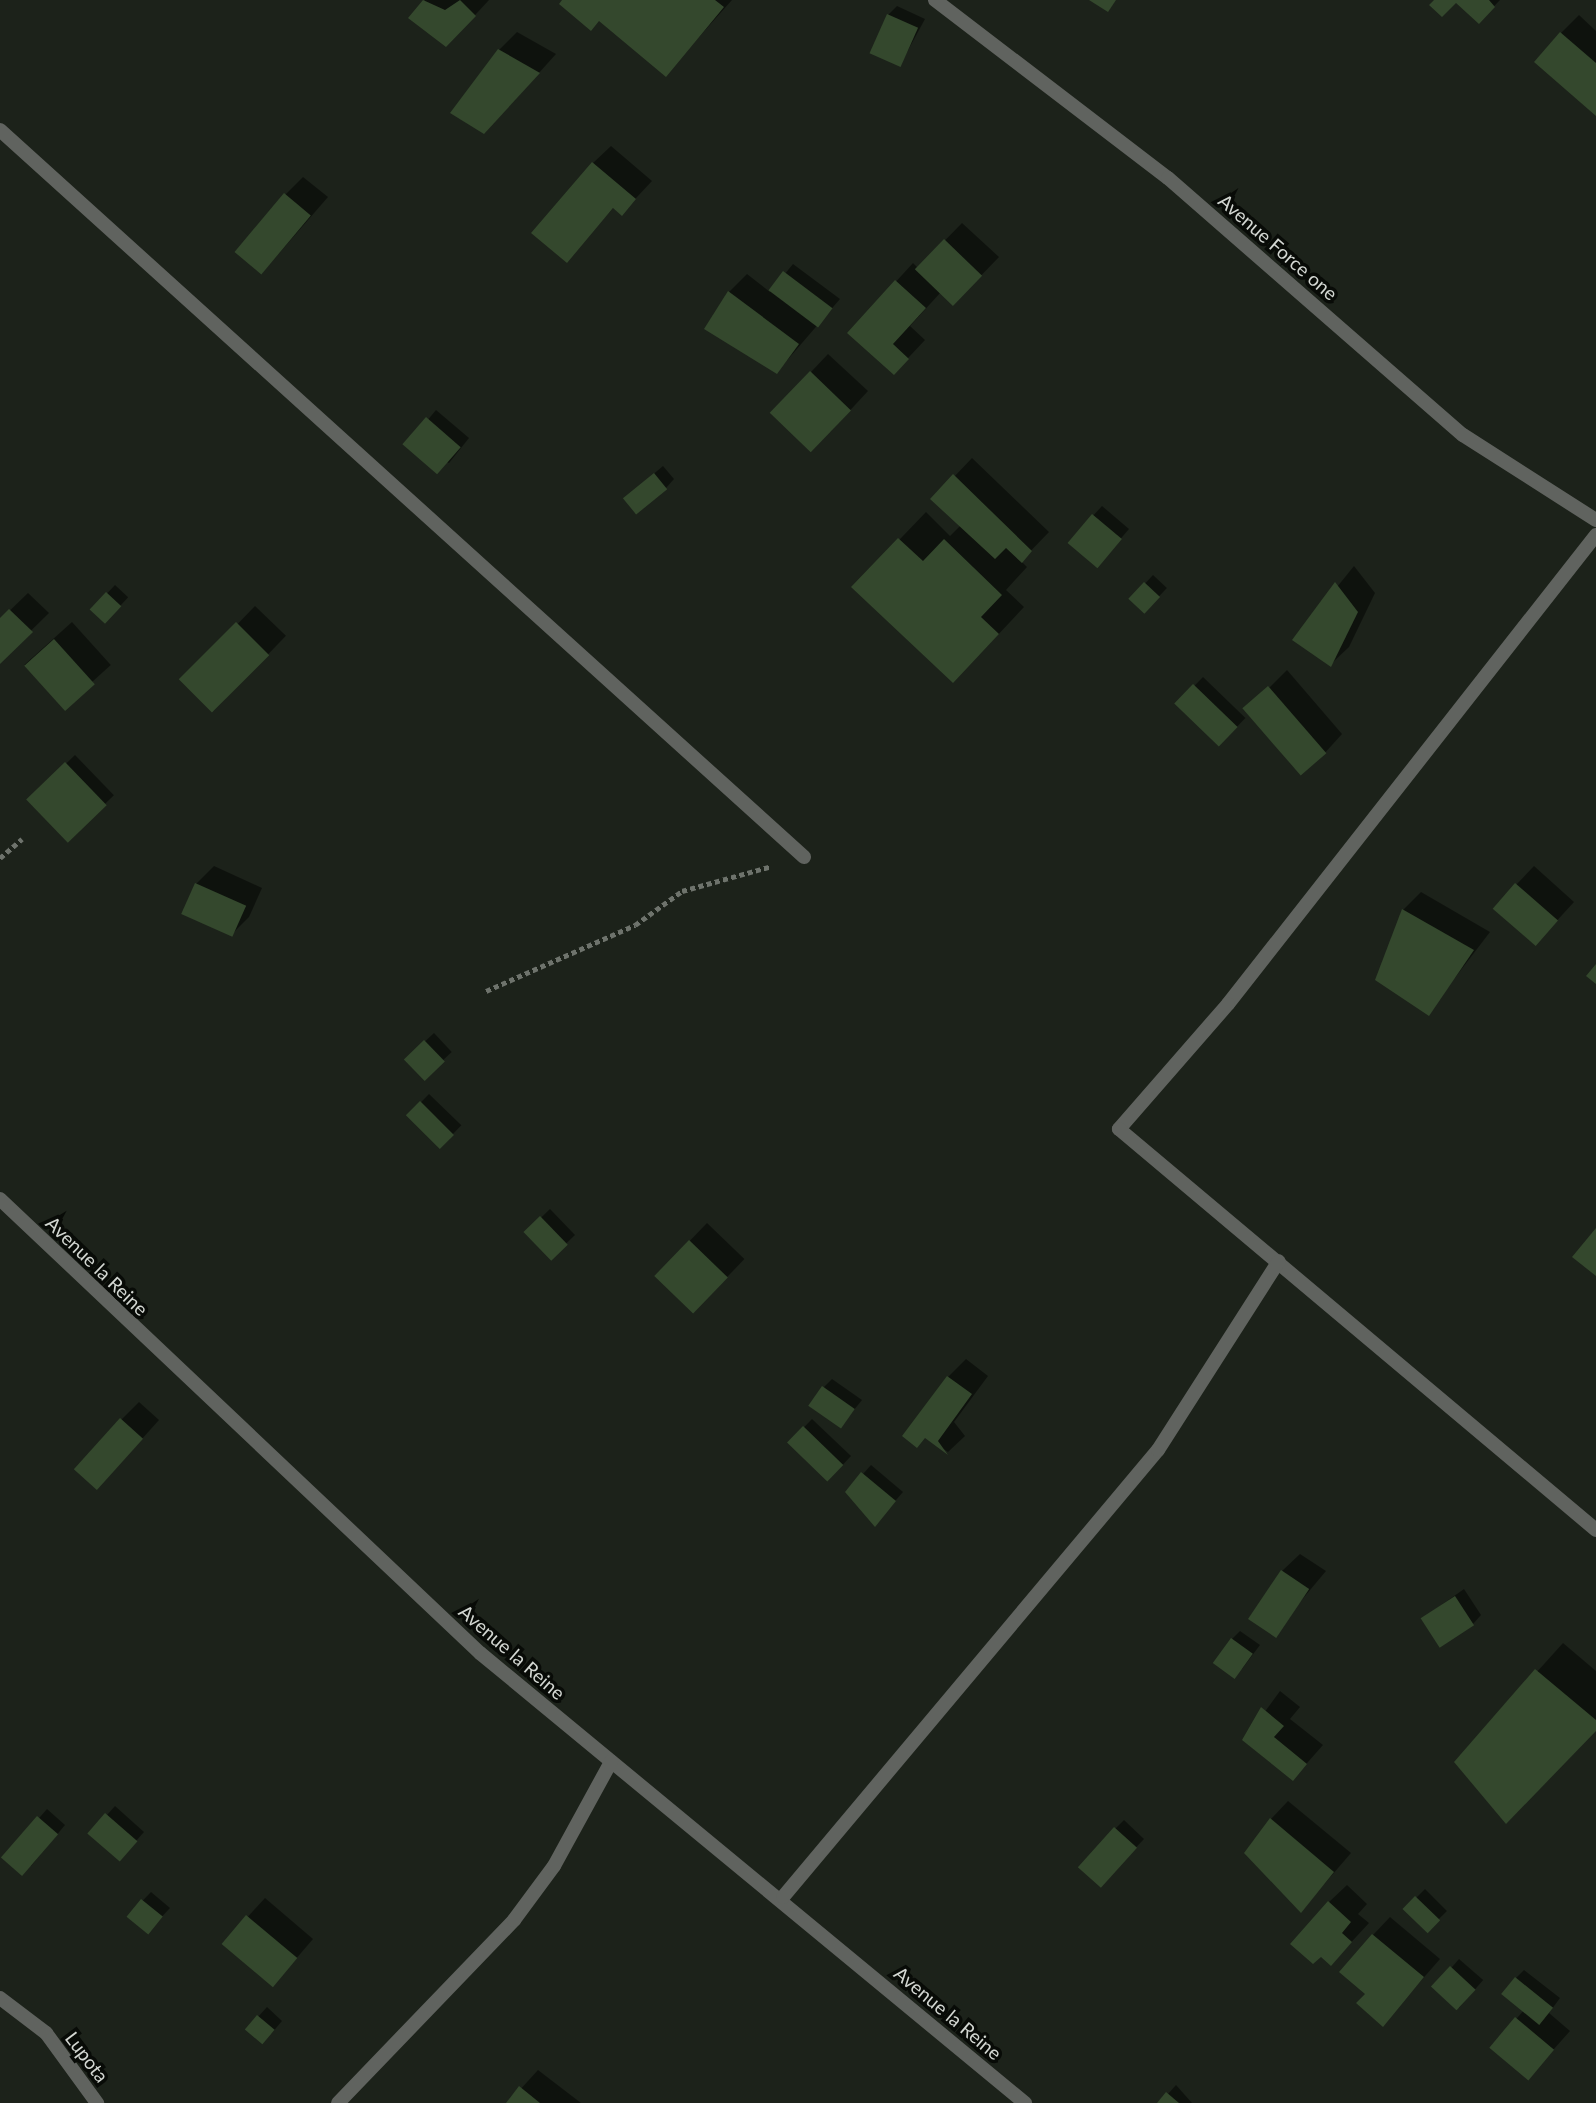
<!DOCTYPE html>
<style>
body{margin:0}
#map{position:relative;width:1596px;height:2103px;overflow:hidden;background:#1c221a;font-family:Lato,sans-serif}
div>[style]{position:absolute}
.shadow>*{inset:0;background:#0007;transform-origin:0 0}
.building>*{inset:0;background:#34482d;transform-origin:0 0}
.path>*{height:4.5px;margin-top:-2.25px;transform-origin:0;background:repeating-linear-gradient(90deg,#6e736c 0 5px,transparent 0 8.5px)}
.street>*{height:14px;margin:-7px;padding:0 7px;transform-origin:7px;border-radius:7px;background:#60635f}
span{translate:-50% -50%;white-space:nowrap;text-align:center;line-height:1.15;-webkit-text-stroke:7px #080b07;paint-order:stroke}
.street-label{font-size:19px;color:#d3d7d2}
</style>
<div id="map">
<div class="shadow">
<div style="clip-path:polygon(425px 0,489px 0,464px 27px,411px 18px)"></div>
<div style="clip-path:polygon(565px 0,732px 0,666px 74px,600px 19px)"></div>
<div style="clip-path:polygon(1436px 0,1500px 0,1479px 22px,1456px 1px)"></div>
<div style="clip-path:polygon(897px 6px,925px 19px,900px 65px,888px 15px)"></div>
<div style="clip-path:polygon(1579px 15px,1596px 31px,1596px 114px,1561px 33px)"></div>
<div style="clip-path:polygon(517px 32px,556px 54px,502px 114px,499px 50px)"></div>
<div style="clip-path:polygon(611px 146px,652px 181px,622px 213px,614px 207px,567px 260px,593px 163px)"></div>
<div style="clip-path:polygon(303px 177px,328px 197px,262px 273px,285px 195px)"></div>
<div style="clip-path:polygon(962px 223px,999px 257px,971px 286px,941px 292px,910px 326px,925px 340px,894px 373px,849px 333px,913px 263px,918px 268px)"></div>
<div style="clip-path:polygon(793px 264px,840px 299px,777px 372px,729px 292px,747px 274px,770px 292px)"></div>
<div style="clip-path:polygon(828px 354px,868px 391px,830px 432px,811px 372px)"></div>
<div style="clip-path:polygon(436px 410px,469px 438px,449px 463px,407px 445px)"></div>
<div style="clip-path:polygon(972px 458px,1049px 532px,1021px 561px,1027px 567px,1006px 590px,1024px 607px,979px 655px,854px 587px,926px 512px,950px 536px,961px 525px,933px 499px)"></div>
<div style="clip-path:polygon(663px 466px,674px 479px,666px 488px,625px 498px)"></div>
<div style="clip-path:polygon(1102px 506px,1129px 529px,1105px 557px,1069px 542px)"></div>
<div style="clip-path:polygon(1354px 566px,1375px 593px,1349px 647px,1331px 664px,1295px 639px)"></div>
<div style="left:1153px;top:575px;width:19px;height:32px;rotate:43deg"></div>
<div style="left:115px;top:585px;width:18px;height:34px;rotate:43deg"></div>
<div style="clip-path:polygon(28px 593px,49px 613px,0 661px,0 620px)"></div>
<div style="left:255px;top:606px;width:43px;height:104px;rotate:44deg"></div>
<div style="left:72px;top:622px;width:58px;height:64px;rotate:48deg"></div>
<div style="clip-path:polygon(1287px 670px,1342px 734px,1323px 755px,1247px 710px)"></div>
<div style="left:1203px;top:677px;width:59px;height:37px;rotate:44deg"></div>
<div style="left:75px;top:755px;width:56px;height:65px;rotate:46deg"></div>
<div style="clip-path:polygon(214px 866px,262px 888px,249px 917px,231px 935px,196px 884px)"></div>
<div style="clip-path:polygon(1534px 866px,1574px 902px,1552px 926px,1494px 908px)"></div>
<div style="clip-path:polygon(1421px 892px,1490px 932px,1428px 1013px,1403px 910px)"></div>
<div style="left:434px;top:1033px;width:26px;height:37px;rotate:47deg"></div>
<div style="left:429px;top:1094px;width:45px;height:30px;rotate:44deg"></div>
<div style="left:550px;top:1209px;width:36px;height:33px;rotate:46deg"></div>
<div style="left:707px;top:1223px;width:52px;height:74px;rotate:44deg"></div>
<div style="clip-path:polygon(966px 1359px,988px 1376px,954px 1422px,965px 1436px,948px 1452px,926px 1437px,948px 1377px)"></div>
<div style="clip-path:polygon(832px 1379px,862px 1400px,840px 1427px,824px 1387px)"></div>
<div style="clip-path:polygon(139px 1402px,159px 1420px,115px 1469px,121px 1420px)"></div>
<div style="clip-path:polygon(812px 1419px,851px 1456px,837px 1471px,789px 1443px)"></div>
<div style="clip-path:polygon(871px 1465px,903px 1492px,875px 1524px,847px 1492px)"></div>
<div style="clip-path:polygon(1300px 1554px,1326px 1571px,1274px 1633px,1282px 1571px)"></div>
<div style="clip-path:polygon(1464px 1589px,1481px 1615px,1473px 1624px,1423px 1618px)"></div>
<div style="clip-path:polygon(1240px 1631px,1260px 1645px,1242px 1669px,1232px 1639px)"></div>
<div style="clip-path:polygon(1563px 1643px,1596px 1671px,1596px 1729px,1456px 1762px)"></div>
<div style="clip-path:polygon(1280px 1691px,1300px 1707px,1290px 1719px,1323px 1745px,1293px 1779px,1245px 1739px)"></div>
<div style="clip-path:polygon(1288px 1801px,1351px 1853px,1301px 1911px,1271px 1819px)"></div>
<div style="clip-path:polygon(115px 1806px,144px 1832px,128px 1850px,107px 1815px)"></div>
<div style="clip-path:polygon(47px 1809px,65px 1825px,31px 1866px,4px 1858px)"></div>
<div style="clip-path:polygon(1124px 1820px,1144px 1839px,1108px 1877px,1115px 1829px)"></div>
<div style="clip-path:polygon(1347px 1885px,1367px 1904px,1358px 1914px,1369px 1923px,1331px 1964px,1329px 1902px)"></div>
<div style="left:1425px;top:1889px;width:31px;height:28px;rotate:45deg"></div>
<div style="clip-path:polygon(151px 1892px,170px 1908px,155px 1924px,128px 1916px)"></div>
<div style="clip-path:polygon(265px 1898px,313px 1939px,289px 1967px,223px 1944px)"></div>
<div style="clip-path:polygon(1390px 1917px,1440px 1959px,1383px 2024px,1367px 1993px,1373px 1935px)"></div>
<div style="left:1459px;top:1959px;width:32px;height:37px;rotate:41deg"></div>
<div style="clip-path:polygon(1524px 1970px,1560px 1998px,1549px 2013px,1570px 2031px,1529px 2077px,1492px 2047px,1524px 2010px,1516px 1978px)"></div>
<div style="clip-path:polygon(267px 2007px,282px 2021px,271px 2034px,247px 2029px)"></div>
<div style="clip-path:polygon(538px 2070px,581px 2103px,508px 2103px)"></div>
<div style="clip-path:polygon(1176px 2085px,1192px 2103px,1160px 2103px)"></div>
</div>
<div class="building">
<div style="clip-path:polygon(423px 0,445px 10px,460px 0,476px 16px,446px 47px,408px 18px)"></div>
<div style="clip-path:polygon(562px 0,715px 0,724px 7px,666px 77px,599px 21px,591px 31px,559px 4px)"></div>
<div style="clip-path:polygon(1089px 0,1116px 0,1108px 12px)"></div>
<div style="clip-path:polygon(1434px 0,1489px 0,1495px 7px,1479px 24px,1456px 3px,1442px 17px,1429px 5px)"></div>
<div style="left:887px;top:14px;width:34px;height:43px;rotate:24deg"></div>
<div style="clip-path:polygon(1560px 32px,1596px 63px,1596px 116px,1534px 62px)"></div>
<div style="clip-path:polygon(498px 49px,540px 73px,484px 134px,450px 113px)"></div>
<div style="clip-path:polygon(592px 162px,636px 199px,622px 216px,613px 208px,567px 263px,531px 233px)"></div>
<div style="left:284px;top:193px;width:35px;height:77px;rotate:40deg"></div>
<div style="left:944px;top:239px;width:53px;height:42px;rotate:44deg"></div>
<div style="left:783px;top:271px;width:62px;height:24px;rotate:37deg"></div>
<div style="clip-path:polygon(895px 280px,926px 308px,893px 344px,909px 359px,894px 375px,847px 333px)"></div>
<div style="clip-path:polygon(728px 291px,799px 344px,777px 374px,704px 329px)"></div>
<div style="left:810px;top:371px;width:57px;height:58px;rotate:44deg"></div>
<div style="left:426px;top:417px;width:46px;height:36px;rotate:41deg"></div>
<div style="left:654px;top:473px;width:21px;height:40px;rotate:51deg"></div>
<div style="clip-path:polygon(953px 474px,1032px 551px,1022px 563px,1006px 548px,995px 559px,930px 499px)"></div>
<div style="left:1092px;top:514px;width:39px;height:38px;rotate:40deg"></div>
<div style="clip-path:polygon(898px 538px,923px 561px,944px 539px,1002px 595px,981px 617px,999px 634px,953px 683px,851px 587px)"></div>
<div style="left:1144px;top:582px;width:22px;height:23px;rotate:43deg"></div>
<div style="clip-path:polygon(1335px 582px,1358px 612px,1331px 667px,1292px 640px)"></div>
<div style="left:106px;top:592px;width:21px;height:24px;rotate:43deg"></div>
<div style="clip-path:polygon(9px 609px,33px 632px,0 664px,0 618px)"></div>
<div style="left:236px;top:622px;width:47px;height:81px;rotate:45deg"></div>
<div style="left:54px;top:639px;width:61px;height:40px;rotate:48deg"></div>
<div style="left:1193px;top:684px;width:62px;height:27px;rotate:44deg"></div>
<div style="left:1268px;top:686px;width:89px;height:34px;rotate:49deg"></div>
<div style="left:65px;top:762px;width:60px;height:54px;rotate:46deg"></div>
<div style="left:195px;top:883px;width:56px;height:34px;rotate:24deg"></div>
<div style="left:1515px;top:883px;width:57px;height:34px;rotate:41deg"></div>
<div style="clip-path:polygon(1402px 909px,1474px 950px,1429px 1016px,1375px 980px)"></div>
<div style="clip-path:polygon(1596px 964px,1596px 984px,1586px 976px)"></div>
<div style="left:424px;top:1040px;width:30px;height:28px;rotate:46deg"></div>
<div style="left:420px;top:1101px;width:48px;height:20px;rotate:45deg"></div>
<div style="left:540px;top:1216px;width:40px;height:23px;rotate:46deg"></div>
<div style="clip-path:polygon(1596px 1228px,1596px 1276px,1572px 1257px)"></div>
<div style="left:689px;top:1240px;width:54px;height:50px;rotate:44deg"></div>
<div style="clip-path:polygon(947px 1376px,972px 1394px,938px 1441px,948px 1455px,925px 1438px,917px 1448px,902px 1436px)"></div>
<div style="left:822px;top:1386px;width:40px;height:24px;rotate:35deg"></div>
<div style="left:120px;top:1418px;width:31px;height:69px;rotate:42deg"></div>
<div style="left:803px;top:1426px;width:56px;height:23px;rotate:44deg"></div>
<div style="clip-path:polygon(861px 1472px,896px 1501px,875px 1527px,845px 1492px)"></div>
<div style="left:1281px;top:1570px;width:34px;height:59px;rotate:34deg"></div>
<div style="left:1455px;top:1596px;width:35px;height:41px;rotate:57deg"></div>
<div style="left:1231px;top:1638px;width:27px;height:31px;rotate:36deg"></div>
<div style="clip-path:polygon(1535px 1669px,1596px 1720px,1596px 1731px,1506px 1824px,1454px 1762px)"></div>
<div style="clip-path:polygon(1261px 1707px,1284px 1726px,1274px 1737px,1307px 1764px,1293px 1781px,1242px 1740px)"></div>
<div style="left:105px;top:1813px;width:43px;height:27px;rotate:41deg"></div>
<div style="left:37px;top:1816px;width:28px;height:55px;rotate:41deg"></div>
<div style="clip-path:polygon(1270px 1818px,1334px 1872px,1301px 1913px,1244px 1853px)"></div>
<div style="left:1114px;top:1827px;width:31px;height:54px;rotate:42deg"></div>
<div style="left:1415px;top:1896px;width:35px;height:18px;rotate:44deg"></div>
<div style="left:141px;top:1899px;width:28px;height:23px;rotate:39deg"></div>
<div style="clip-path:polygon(1328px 1901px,1351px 1922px,1342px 1933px,1352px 1942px,1331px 1966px,1321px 1957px,1313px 1964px,1290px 1944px)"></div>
<div style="left:246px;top:1915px;width:67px;height:38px;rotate:40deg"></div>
<div style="clip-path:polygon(1372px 1934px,1424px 1977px,1383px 2027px,1356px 2003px,1365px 1994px,1339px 1972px)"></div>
<div style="left:1450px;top:1966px;width:35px;height:28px;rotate:43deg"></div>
<div style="left:1515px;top:1977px;width:49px;height:22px;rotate:39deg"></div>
<div style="left:257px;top:2015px;width:23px;height:19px;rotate:40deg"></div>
<div style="left:1515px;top:2017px;width:51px;height:40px;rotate:40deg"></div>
<div style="clip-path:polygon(519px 2086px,540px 2103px,506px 2103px)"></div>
<div style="clip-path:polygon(1166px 2092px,1179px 2103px,1157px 2103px)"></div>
</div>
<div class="path">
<div style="left:0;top:858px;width:29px;rotate:-41deg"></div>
<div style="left:486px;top:991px;width:163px;rotate:-23.9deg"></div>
<div style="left:635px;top:925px;width:58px;rotate:-35.9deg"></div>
<div style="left:682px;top:891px;width:93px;rotate:-15.5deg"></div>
</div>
<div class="street">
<div style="left:935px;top:0;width:293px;rotate:37.4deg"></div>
<div style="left:1168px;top:178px;width:391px;rotate:41.1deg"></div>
<div style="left:1463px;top:435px;width:158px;rotate:32.6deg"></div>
<div style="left:0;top:130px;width:1084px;rotate:42.12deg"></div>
<div style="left:1596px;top:535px;width:596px;rotate:128.12deg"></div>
<div style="left:1228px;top:1004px;width:166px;rotate:131.1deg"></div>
<div style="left:1119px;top:1129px;width:623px;rotate:40.05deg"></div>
<div style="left:0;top:1199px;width:661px;rotate:43.41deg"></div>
<div style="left:480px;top:1653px;width:707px;rotate:39.55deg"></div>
<div style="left:783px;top:1897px;width:583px;rotate:-50.01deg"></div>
<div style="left:1158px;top:1450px;width:224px;rotate:-57.4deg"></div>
<div style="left:0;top:1998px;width:58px;rotate:37.3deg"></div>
<div style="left:46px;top:2033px;width:87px;rotate:53.9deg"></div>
<div style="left:338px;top:2103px;width:254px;rotate:-46.1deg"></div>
<div style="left:514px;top:1920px;width:67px;rotate:-53.5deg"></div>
<div style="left:554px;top:1866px;width:119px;rotate:-61.3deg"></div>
</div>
<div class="street-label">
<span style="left:1278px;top:247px;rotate:41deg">Avenue Force one</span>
<span style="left:97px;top:1266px;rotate:44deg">Avenue la Reine</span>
<span style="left:512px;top:1652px;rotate:41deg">Avenue la Reine</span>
<span style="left:948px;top:2013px;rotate:40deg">Avenue la Reine</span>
<span style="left:87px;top:2057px;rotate:53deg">Lupota</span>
</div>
</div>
